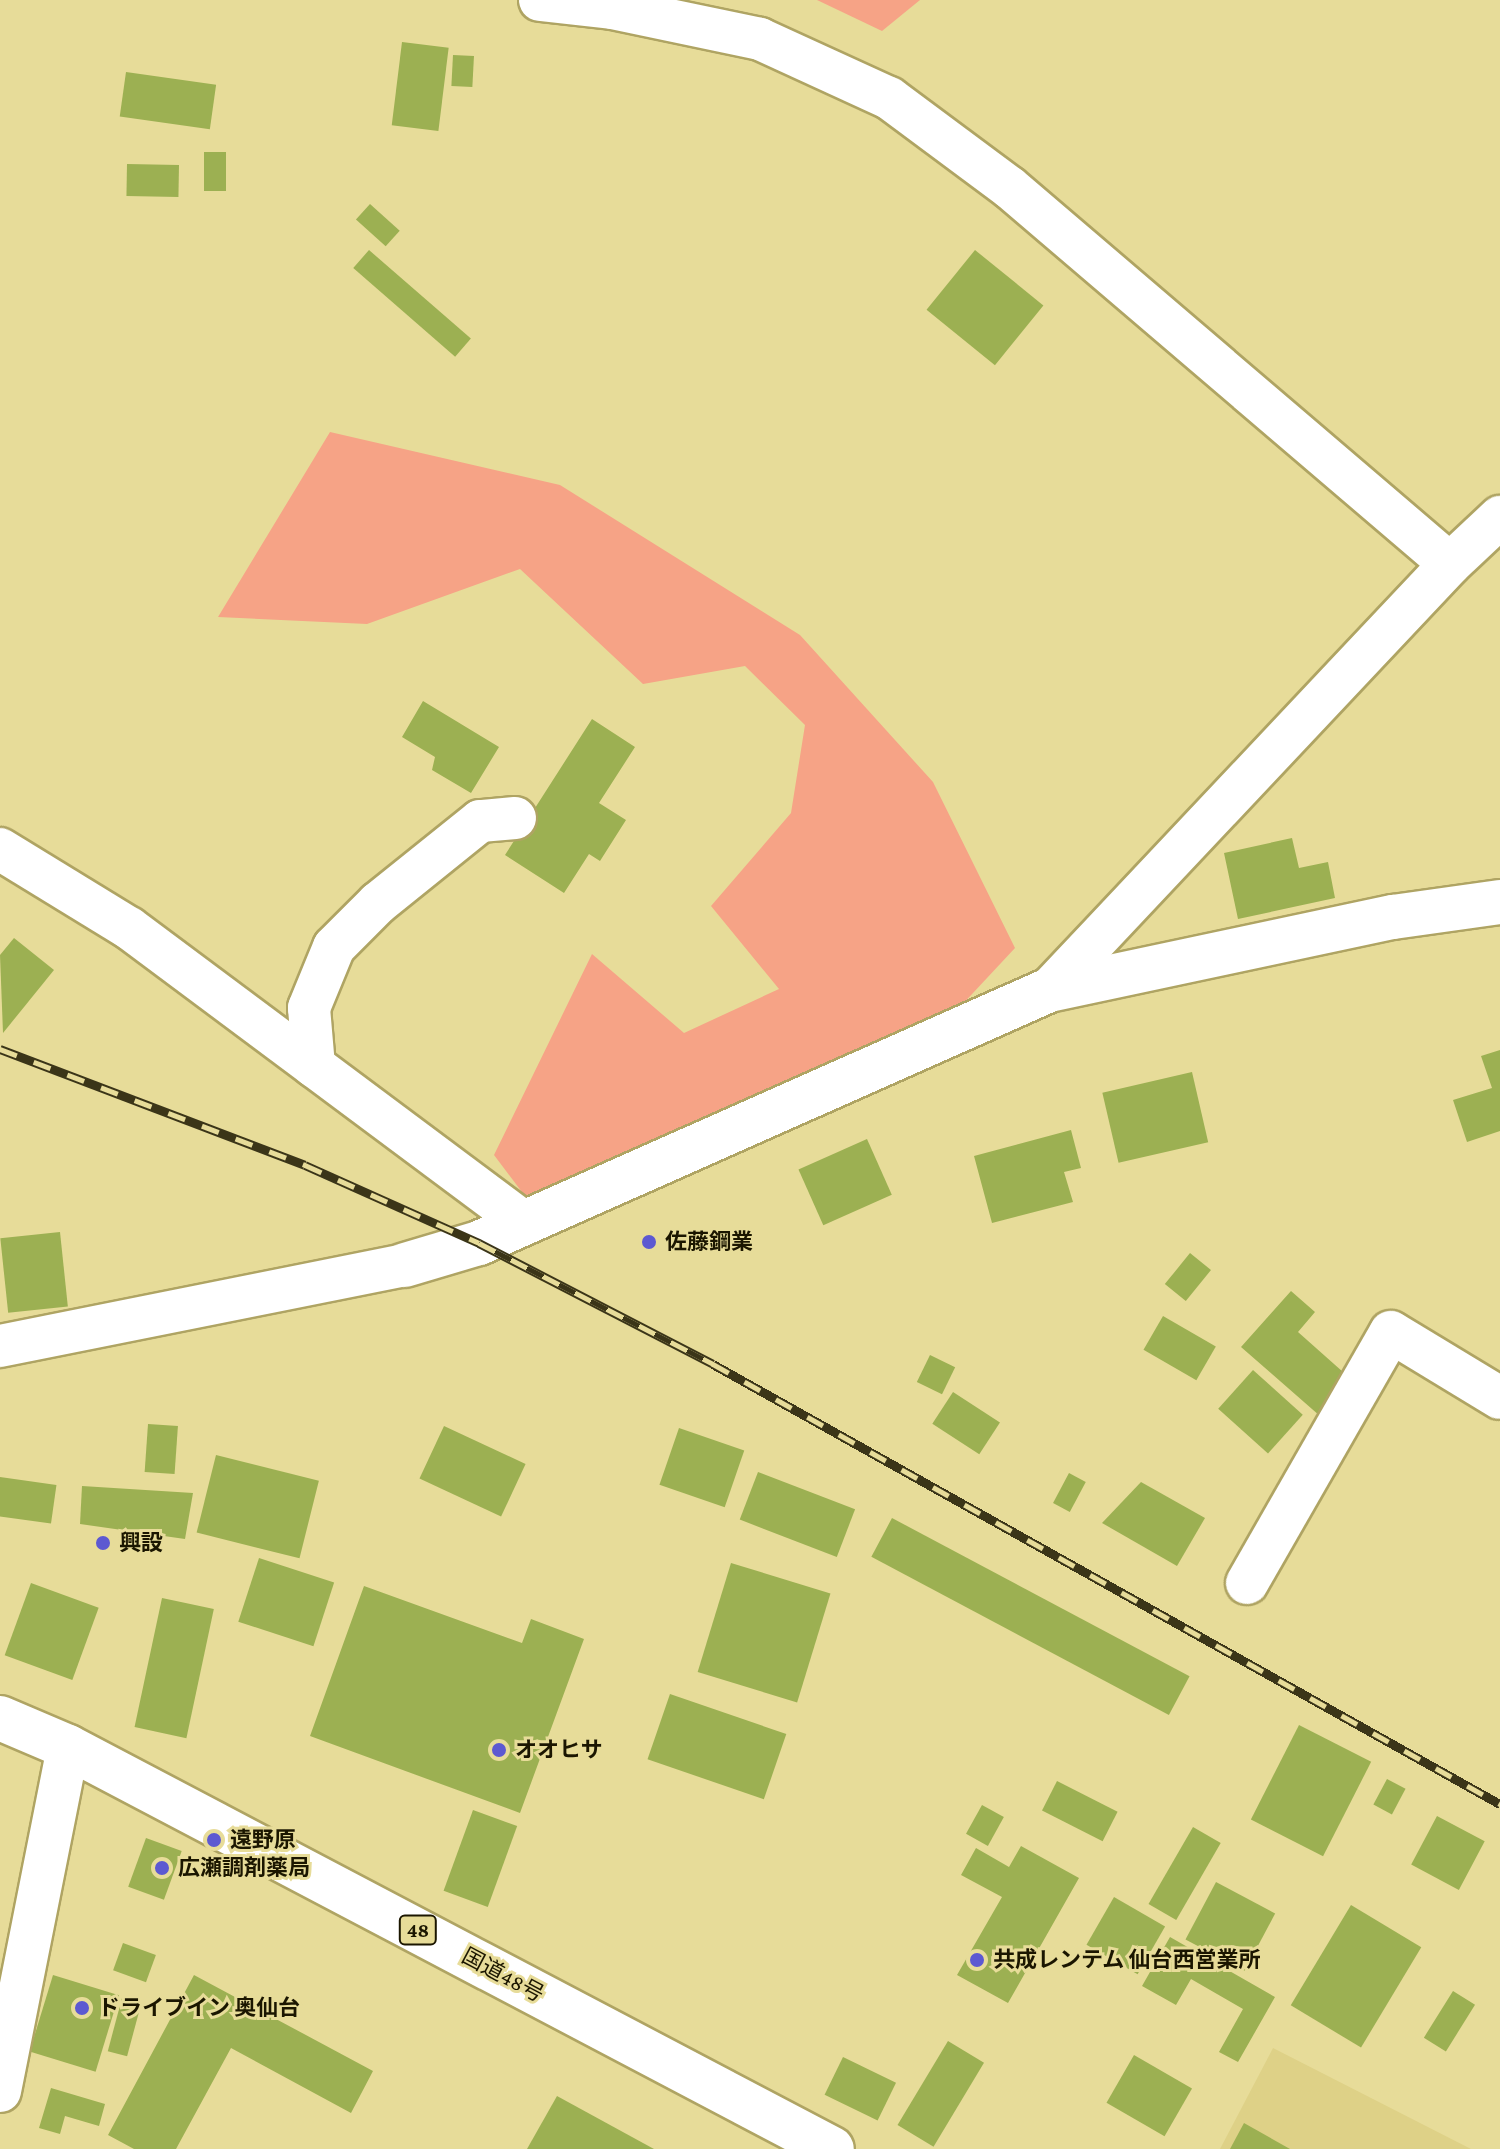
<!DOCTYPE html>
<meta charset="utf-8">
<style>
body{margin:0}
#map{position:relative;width:1500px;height:2149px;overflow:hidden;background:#e7dc99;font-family:"Crimson Pro","Noto Sans JP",serif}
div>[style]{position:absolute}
.built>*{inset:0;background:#ded187}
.green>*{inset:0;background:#f6a386}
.building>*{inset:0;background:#9cb052;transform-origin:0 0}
.roads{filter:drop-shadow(2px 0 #afa463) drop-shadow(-2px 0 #afa463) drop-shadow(0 2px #afa463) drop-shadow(0 -2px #afa463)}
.street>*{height:42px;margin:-21px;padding:0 21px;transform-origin:21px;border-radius:21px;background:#fff}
.secondary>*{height:44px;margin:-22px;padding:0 22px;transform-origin:22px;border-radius:22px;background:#fff}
.highway>*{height:44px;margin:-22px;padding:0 22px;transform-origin:22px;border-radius:22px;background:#fff}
.rail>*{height:9px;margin-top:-4.5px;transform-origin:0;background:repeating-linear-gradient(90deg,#e7dc99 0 18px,#3b3518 0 36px);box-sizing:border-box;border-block:2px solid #3b3518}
.dots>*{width:22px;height:22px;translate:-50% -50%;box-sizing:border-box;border:4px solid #e7dc99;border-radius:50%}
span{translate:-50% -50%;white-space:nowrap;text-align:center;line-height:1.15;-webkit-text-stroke:6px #e7dc99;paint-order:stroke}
.shield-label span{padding:2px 6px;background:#e7dc99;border:2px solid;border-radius:6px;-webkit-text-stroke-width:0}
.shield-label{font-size:20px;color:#1b1600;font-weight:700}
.poi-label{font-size:22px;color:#1b1600;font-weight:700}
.left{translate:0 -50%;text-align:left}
.street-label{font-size:22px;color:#1b1600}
</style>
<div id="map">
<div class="built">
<div style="clip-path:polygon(1273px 2048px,1471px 2149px,1220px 2149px)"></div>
</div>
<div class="green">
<div style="clip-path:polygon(817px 0,920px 0,882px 31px)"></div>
<div style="clip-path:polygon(330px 432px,560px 485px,800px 635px,933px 782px,1015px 948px,959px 1008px,525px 1196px,494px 1155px,592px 954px,684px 1033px,779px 989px,711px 906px,791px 813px,805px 725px,745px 666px,643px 684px,520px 569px,367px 624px,218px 617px)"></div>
</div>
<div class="building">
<div style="left:402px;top:42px;width:47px;height:84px;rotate:7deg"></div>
<div style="left:453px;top:55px;width:21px;height:31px;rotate:3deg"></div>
<div style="left:126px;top:72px;width:91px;height:45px;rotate:8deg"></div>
<div style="left:204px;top:152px;width:22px;height:39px"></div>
<div style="left:127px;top:164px;width:52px;height:32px;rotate:1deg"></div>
<div style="left:370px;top:204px;width:40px;height:21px;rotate:42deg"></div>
<div style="left:369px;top:250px;width:135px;height:24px;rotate:41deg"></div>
<div style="left:975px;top:250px;width:88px;height:77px;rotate:39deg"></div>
<div style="clip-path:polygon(423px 701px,499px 747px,471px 793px,432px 770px,435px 757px,402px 737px)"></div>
<div style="clip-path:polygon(592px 719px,635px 747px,599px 803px,626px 820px,600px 861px,589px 854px,564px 893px,505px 855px)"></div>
<div style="clip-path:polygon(1292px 838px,1299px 868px,1328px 862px,1335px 898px,1238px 919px,1224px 853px)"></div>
<div style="clip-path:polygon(14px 938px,54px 970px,3px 1033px,0 955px)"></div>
<div style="clip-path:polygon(1500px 1050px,1500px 1131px,1467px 1142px,1453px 1100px,1492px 1088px,1481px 1056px)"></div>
<div style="left:1192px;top:1072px;width:72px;height:92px;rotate:77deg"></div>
<div style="clip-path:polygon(1071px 1130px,1081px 1168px,1064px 1172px,1073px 1202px,992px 1223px,974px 1156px)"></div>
<div style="left:867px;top:1139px;width:61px;height:75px;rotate:66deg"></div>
<div style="left:60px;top:1232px;width:75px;height:60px;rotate:84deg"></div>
<div style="left:1190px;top:1253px;width:27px;height:40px;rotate:39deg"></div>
<div style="clip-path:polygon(1291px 1291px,1315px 1312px,1298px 1332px,1352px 1380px,1320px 1416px,1241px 1347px)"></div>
<div style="left:1163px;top:1316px;width:61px;height:39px;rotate:30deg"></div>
<div style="left:930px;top:1355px;width:28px;height:30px;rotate:26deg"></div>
<div style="left:1253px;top:1370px;width:67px;height:52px;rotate:42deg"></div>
<div style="left:953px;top:1392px;width:56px;height:38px;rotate:33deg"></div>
<div style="left:148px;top:1424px;width:30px;height:48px;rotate:4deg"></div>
<div style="left:444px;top:1426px;width:90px;height:58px;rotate:25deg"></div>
<div style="left:679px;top:1428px;width:69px;height:60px;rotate:19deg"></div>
<div style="left:216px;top:1455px;width:106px;height:80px;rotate:14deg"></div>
<div style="left:758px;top:1472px;width:104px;height:51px;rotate:21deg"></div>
<div style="left:1069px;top:1473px;width:19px;height:34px;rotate:28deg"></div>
<div style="left:0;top:1477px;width:57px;height:39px;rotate:8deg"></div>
<div style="clip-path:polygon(1141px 1482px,1205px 1518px,1177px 1566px,1102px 1523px)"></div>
<div style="clip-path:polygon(82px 1486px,193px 1493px,185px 1539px,80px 1524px)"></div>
<div style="left:892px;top:1518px;width:337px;height:44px;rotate:28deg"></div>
<div style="left:259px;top:1558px;width:79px;height:67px;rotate:18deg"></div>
<div style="left:731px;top:1563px;width:104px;height:114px;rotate:17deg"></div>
<div style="left:31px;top:1583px;width:72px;height:77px;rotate:20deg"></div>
<div style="clip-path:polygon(364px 1586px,522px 1643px,531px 1619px,584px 1639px,520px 1813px,310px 1736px)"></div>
<div style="left:162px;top:1598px;width:53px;height:132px;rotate:12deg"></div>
<div style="left:670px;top:1694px;width:123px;height:69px;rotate:19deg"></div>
<div style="left:1299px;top:1725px;width:81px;height:106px;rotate:27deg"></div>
<div style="left:1387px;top:1779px;width:21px;height:29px;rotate:28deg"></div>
<div style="left:1057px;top:1781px;width:68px;height:33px;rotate:27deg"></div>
<div style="left:982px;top:1805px;width:25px;height:33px;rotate:29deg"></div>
<div style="left:473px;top:1810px;width:47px;height:86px;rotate:20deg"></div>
<div style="left:1437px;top:1816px;width:54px;height:55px;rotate:28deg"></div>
<div style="left:1193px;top:1827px;width:32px;height:89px;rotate:30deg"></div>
<div style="left:146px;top:1838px;width:38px;height:52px;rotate:20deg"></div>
<div style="clip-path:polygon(1021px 1846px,1079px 1878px,1008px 2003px,957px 1975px,1002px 1897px,961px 1875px,976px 1848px,1009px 1867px)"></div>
<div style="left:1216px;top:1882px;width:67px;height:65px;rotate:28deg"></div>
<div style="left:1114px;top:1897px;width:59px;height:55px;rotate:30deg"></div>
<div style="left:1351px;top:1905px;width:82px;height:117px;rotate:31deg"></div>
<div style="clip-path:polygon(1170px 1937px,1275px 1997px,1238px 2062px,1219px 2052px,1243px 2009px,1191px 1979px,1176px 2005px,1142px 1986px)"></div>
<div style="left:123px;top:1943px;width:35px;height:29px;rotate:20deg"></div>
<div style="left:53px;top:1975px;width:69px;height:80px;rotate:17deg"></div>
<div style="clip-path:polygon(194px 1975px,373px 2071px,351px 2113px,231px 2048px,176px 2149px,134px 2149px,108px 2135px)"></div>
<div style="left:1453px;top:1991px;width:26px;height:55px;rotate:32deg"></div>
<div style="left:122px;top:1998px;width:20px;height:55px;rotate:15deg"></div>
<div style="left:948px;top:2041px;width:42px;height:98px;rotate:31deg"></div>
<div style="left:1134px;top:2055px;width:67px;height:55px;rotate:30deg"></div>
<div style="left:843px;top:2057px;width:59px;height:42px;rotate:26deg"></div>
<div style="clip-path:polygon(51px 2088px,105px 2104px,99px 2126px,65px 2116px,60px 2134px,39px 2128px)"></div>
<div style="clip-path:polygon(557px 2096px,654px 2149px,527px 2149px)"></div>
<div style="clip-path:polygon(1244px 2123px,1290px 2149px,1230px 2149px)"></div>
</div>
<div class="roads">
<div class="street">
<div style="left:540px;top:0;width:72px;rotate:6.3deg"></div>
<div style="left:612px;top:8px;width:151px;rotate:11.8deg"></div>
<div style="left:760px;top:39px;width:142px;rotate:24.6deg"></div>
<div style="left:889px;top:98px;width:149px;rotate:36.6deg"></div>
<div style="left:1009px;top:187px;width:580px;rotate:40.53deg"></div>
<div style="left:515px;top:818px;width:35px;rotate:175deg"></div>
<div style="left:480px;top:821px;width:131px;rotate:141.2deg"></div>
<div style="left:378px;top:903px;width:62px;rotate:135deg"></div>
<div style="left:334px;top:947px;width:66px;rotate:112.3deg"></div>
<div style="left:309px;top:1008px;width:58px;rotate:85.1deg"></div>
<div style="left:314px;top:1066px;width:263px;rotate:36.7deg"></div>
<div style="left:0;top:849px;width:151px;rotate:31.5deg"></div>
<div style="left:129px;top:928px;width:231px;rotate:36.7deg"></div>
<div style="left:1049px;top:990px;width:585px;rotate:-46.73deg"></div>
<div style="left:1450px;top:564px;width:69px;rotate:-43.2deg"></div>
<div style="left:0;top:1346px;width:413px;rotate:-11.3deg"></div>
<div style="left:1247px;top:1583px;width:289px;rotate:-60.2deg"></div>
<div style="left:1391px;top:1332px;width:127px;rotate:31.2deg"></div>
<div style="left:0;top:2091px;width:351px;rotate:-78.8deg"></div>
</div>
<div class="secondary">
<div style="left:405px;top:1265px;width:77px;rotate:-16.6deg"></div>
<div style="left:479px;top:1243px;width:624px;rotate:-23.93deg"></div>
<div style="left:1049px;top:990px;width:352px;rotate:-12deg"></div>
<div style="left:1393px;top:917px;width:108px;rotate:-8deg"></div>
</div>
<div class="highway">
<div style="left:0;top:1718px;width:74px;rotate:23.1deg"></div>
<div style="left:68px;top:1747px;width:863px;rotate:27.75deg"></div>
</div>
</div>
<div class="rail">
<div style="left:0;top:1049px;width:326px;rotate:20.8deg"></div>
<div style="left:305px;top:1165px;width:191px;rotate:24.1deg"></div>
<div style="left:479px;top:1243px;width:263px;rotate:27.3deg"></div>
<div style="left:713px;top:1364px;width:902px;rotate:29.21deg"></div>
</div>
<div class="dots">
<div style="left:649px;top:1242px;background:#5d59d1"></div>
<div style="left:103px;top:1543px;background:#5d59d1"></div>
<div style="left:499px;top:1750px;background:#5d59d1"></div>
<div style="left:214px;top:1840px;background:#5d59d1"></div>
<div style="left:162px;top:1868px;background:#5d59d1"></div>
<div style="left:977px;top:1960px;background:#5d59d1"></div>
<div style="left:82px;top:2008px;background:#5d59d1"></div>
</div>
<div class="shield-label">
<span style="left:418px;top:1930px">48</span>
</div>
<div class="poi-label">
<span class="left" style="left:665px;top:1242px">佐藤鋼業</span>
<span class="left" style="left:119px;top:1543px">興設</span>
<span class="left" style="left:515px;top:1750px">オオヒサ</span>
<span class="left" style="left:230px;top:1840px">遠野原</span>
<span class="left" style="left:178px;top:1868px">広瀬調剤薬局</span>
<span class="left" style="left:993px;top:1960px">共成レンテム 仙台西営業所</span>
<span class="left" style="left:98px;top:2008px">ドライブイン 奥仙台</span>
</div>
<div class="street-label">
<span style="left:503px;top:1975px;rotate:28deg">国道48号</span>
</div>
</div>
